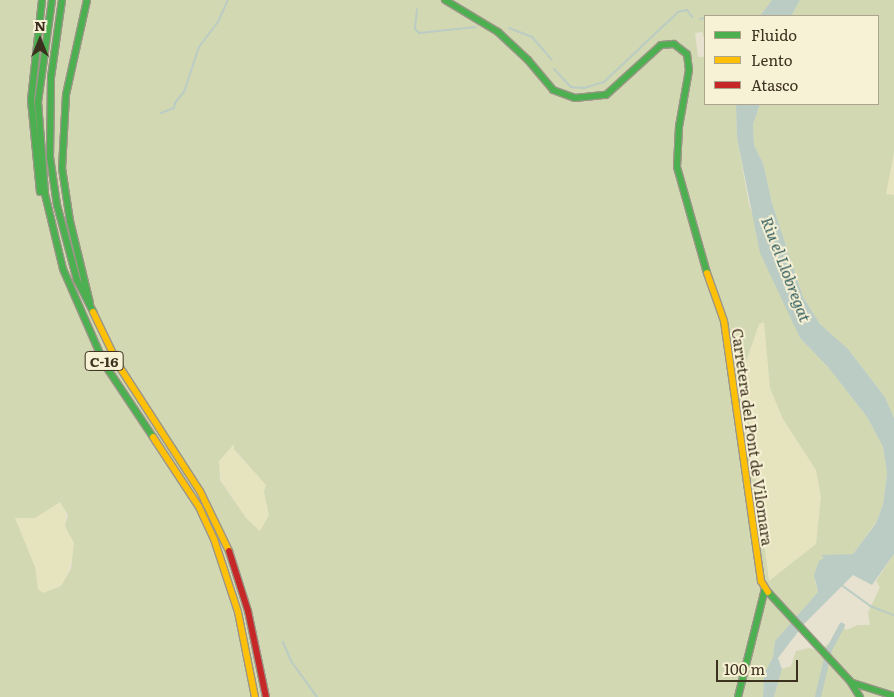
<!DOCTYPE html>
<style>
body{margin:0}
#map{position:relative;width:894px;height:697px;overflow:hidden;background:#e6e2cf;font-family:Literata,serif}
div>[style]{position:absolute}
.farmland>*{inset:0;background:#e6e3bf}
.green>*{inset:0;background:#d2d8b1}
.water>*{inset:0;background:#baccc3}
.stream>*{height:2px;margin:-1px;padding:0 1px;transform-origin:1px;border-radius:1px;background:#baccc3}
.canal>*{height:5.5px;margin:-2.75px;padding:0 2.75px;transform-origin:2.75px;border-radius:2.75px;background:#baccc3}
.roads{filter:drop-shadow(1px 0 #9b9688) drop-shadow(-1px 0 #9b9688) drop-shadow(0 1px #9b9688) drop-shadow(0 -1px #9b9688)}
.fast>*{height:6px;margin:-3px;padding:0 3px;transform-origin:3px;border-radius:3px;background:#4caf50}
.slow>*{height:6px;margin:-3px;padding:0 3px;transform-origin:3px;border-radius:3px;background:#ffc107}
.jam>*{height:6px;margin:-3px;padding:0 3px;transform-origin:3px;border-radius:3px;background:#c62828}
span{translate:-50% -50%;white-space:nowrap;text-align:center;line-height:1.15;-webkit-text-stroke:4px #f7f1d5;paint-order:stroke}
.shield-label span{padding:1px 4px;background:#f7f1d5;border:1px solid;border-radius:4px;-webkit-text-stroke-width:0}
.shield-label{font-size:14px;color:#3c301f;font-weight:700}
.street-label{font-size:15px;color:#3c301f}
.water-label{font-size:16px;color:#2e5a5c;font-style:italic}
.legend{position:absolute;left:704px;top:15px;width:175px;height:90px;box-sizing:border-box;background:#f7f1d5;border:1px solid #aca48c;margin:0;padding:6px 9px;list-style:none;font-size:15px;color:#3c301f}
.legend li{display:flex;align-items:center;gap:10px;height:25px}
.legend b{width:25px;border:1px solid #aca48c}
.north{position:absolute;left:15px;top:15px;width:50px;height:50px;-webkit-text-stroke:4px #f7f1d5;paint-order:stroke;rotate:0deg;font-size:14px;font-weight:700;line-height:20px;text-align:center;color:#3c301f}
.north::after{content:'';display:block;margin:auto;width:18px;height:22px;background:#3c301f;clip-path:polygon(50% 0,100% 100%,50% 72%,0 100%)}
.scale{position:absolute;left:716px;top:660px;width:82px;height:22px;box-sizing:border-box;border:2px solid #3c301f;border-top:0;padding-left:6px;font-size:15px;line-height:18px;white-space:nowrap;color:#3c301f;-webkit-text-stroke:4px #f7f1d5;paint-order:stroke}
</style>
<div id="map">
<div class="farmland">
<div style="clip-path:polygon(894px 152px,894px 195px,886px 194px,892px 160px)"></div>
<div style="clip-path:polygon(764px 321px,770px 388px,783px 419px,816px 470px,821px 497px,816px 544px,769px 581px,742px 374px,759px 324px)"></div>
<div style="clip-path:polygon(234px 444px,234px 450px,266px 485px,264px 492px,269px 515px,260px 532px,246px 518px,221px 480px,219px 461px)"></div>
<div style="clip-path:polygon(58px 502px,66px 510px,65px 526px,73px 538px,74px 553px,65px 581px,53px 592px,43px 593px,38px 589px,35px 567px,15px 518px,35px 518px)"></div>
</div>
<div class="green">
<div style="clip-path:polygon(evenodd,0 0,772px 0,760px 16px,705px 16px,705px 40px,702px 32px,695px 33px,698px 57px,705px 57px,705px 104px,736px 104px,737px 138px,749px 205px,800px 338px,828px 367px,867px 417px,883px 447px,887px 474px,883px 504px,876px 522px,853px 554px,822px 556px,825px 558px,815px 582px,818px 592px,775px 641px,773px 657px,764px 674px,763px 697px,0 697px,0 0,764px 322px,770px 388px,783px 419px,816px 470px,821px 497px,816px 544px,769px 581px,742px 374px,759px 324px,764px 322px,0 0,234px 444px,234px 449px,266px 485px,264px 492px,269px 515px,260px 531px,246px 518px,220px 480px,219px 461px,234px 444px,0 0,60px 502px,68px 515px,65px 526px,74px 543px,71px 569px,61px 586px,43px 593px,38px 589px,35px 567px,15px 518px,35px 518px,60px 502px)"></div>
<div style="clip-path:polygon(800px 0,894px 0,894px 152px,886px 194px,894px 195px,894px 418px,885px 397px,848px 349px,820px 324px,803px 297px,772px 203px,763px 163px,754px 145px,753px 124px,760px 104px,878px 104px,878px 16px,791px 16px)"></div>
<div style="clip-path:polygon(894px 554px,894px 697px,774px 697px,782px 669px,791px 666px,796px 651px,809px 648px,819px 651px,832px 641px,841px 625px,846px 630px,858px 625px,870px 625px,868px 613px,880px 587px,876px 581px)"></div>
</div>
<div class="water">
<div style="clip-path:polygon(772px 0,800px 0,791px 16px,760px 16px)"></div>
<div style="clip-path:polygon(736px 104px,760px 104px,753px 124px,754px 145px,763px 163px,772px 203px,803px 297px,820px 324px,848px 349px,885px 397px,894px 418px,894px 554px,872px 585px,853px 575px,804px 624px,778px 658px,782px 669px,774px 697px,763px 697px,764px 674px,773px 657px,775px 641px,818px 592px,814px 575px,819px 561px,824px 558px,821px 555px,853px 554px,876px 523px,883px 504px,887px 474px,883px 447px,867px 417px,828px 367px,800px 338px,760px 253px,737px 138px)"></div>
</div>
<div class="stream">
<div style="left:417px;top:9px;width:20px;rotate:96deg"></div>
<div style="left:415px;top:29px;width:6px;rotate:45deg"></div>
<div style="left:419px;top:33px;width:57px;rotate:-6deg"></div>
<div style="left:718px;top:16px;width:10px"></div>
<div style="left:700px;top:19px;width:5px;rotate:-11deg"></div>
<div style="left:509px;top:28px;width:25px;rotate:21deg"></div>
<div style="left:532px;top:37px;width:30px;rotate:49deg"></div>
<div style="left:554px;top:69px;width:25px;rotate:47deg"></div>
<div style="left:571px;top:87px;width:13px;rotate:4deg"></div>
<div style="left:584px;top:88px;width:21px;rotate:-17deg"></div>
<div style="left:604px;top:82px;width:102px;rotate:-43.4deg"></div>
<div style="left:678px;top:12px;width:9px;rotate:-13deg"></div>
<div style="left:687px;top:10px;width:9px;rotate:54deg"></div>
<div style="left:161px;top:113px;width:14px;rotate:-21deg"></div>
<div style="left:174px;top:108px;width:5px;rotate:-79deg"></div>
<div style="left:175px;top:103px;width:14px;rotate:-51deg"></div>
<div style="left:184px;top:92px;width:47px;rotate:-71.6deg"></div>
<div style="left:199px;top:47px;width:31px;rotate:-53deg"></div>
<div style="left:218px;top:22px;width:24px;rotate:-66deg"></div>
<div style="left:840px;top:584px;width:37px;rotate:36deg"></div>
<div style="left:870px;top:606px;width:26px;rotate:21deg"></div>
<div style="left:283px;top:642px;width:21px;rotate:67deg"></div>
<div style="left:291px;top:661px;width:44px;rotate:54.2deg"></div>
</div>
<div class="canal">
<div style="left:818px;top:697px;width:48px;rotate:-76.8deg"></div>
<div style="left:829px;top:650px;width:27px;rotate:-62deg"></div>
</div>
<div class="roads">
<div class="fast">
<div style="left:52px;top:0;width:103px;rotate:97.8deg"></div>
<div style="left:38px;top:102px;width:92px;rotate:85.6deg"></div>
<div style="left:45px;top:194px;width:77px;rotate:76.5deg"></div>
<div style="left:63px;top:269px;width:105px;rotate:66.4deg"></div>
<div style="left:105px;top:365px;width:87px;rotate:56.3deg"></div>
<div style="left:62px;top:0;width:78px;rotate:98.1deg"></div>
<div style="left:51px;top:77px;width:80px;rotate:90.7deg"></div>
<div style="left:50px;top:157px;width:49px;rotate:81.7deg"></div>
<div style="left:57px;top:205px;width:78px;rotate:75.1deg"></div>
<div style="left:77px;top:280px;width:36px;rotate:63deg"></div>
<div style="left:87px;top:0;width:97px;rotate:102.5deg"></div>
<div style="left:66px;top:95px;width:73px;rotate:93.1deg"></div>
<div style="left:62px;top:168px;width:54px;rotate:81.4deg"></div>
<div style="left:70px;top:221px;width:84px;rotate:76.3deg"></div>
<div style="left:445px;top:0;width:62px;rotate:31.1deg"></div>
<div style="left:498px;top:32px;width:41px;rotate:43deg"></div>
<div style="left:528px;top:60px;width:39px;rotate:50deg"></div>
<div style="left:553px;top:90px;width:23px;rotate:20deg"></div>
<div style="left:575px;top:98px;width:31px;rotate:-6deg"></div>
<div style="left:606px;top:95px;width:74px;rotate:-42.3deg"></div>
<div style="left:661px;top:45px;width:13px;rotate:-4deg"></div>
<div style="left:674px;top:44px;width:16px;rotate:38deg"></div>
<div style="left:687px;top:54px;width:16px;rotate:83deg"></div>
<div style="left:689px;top:70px;width:58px;rotate:100deg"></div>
<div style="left:679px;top:127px;width:40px;rotate:92.9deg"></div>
<div style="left:677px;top:167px;width:110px;rotate:74.2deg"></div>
<div style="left:40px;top:192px;width:92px;rotate:-95.6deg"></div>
<div style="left:31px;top:100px;width:101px;rotate:-83.7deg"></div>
<div style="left:768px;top:592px;width:121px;rotate:47.3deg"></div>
<div style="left:850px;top:681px;width:19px;rotate:58deg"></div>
<div style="left:853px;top:683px;width:43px;rotate:17.6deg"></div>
<div style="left:738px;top:697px;width:111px;rotate:-76deg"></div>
</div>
<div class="slow">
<div style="left:707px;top:273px;width:51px;rotate:70.5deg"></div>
<div style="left:724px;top:321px;width:263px;rotate:81.9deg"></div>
<div style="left:761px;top:581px;width:13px;rotate:58deg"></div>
<div style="left:93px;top:312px;width:60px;rotate:64.3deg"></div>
<div style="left:119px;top:366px;width:149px;rotate:57.1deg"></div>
<div style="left:200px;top:491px;width:67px;rotate:64.2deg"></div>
<div style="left:153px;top:437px;width:84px;rotate:56.7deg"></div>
<div style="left:199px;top:507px;width:35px;rotate:65deg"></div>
<div style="left:214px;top:539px;width:77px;rotate:71.8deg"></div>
<div style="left:238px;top:612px;width:87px;rotate:78.7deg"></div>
</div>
<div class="jam">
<div style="left:229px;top:551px;width:63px;rotate:72.4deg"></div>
<div style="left:248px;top:611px;width:88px;rotate:78.2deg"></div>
</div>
</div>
<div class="shield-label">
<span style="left:104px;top:361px">C-16</span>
</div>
<div class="street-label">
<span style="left:753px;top:437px;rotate:82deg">Carretera del Pont de Vilomara</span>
</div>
<div class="water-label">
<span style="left:787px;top:269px;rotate:69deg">Riu el Llobregat</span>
</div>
<ul class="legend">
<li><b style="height:6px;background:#4caf50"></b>Fluido</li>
<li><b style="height:6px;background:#ffc107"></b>Lento</li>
<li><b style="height:6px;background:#c62828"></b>Atasco</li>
</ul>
<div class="north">N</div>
<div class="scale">100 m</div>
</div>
